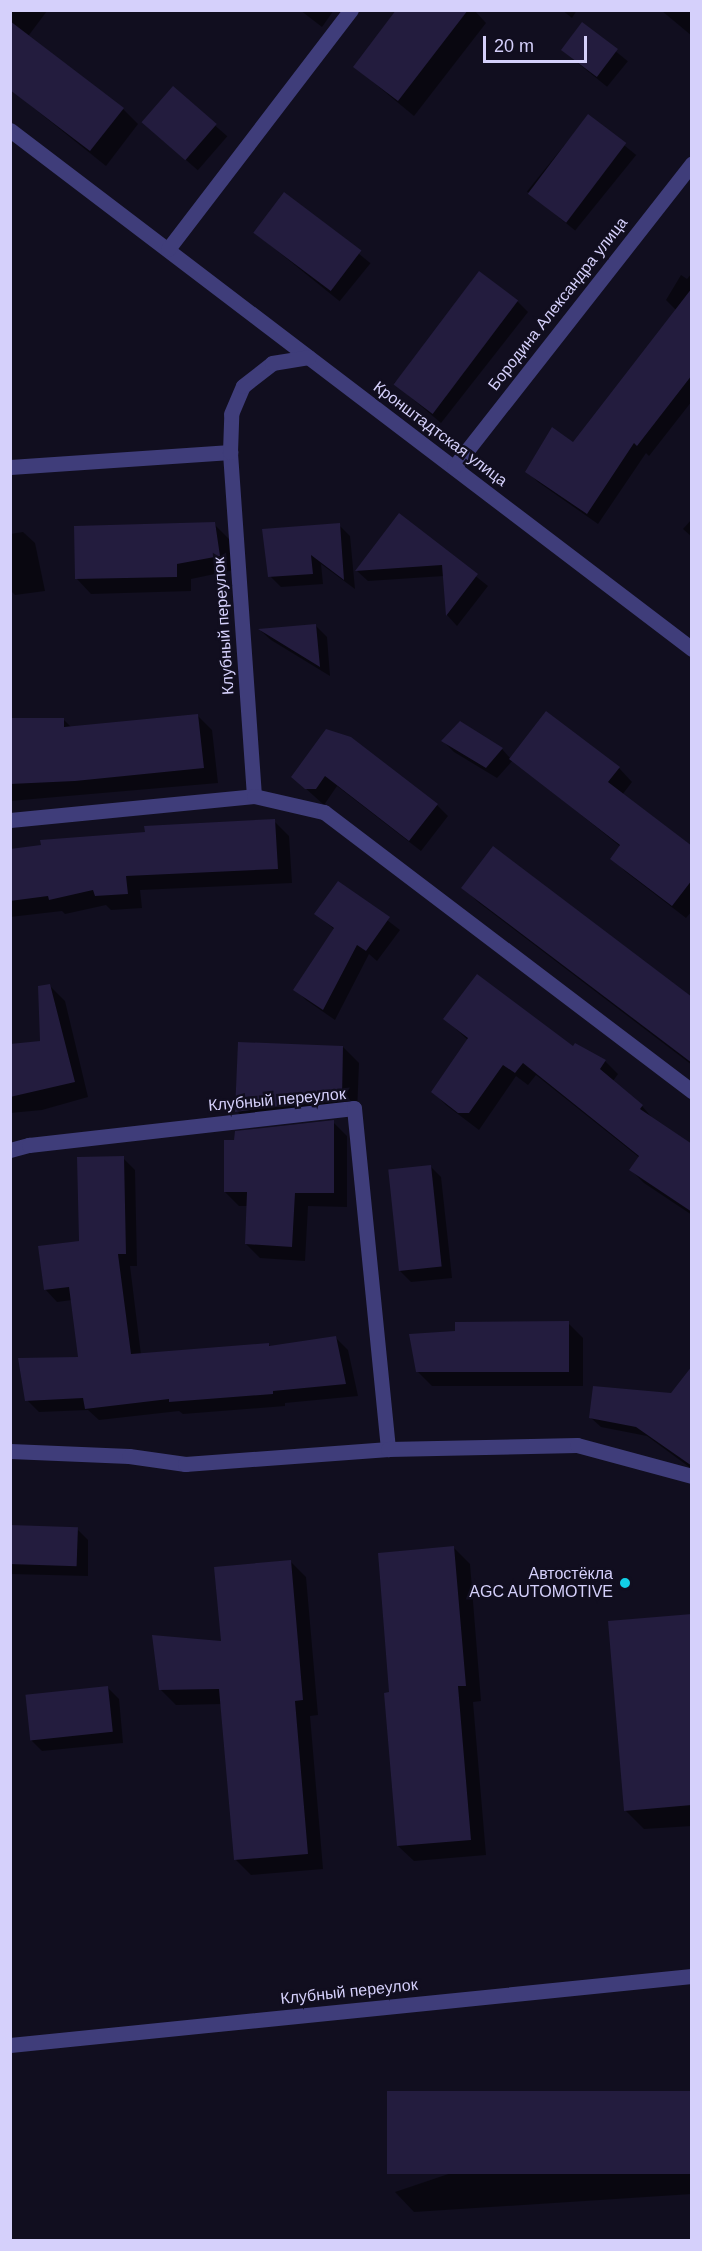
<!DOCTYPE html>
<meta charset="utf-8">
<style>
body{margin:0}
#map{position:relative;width:702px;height:2251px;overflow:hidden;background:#110e1f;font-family:Arial,sans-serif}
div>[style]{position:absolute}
.shadow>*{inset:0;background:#0007;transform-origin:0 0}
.building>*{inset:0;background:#231c3e;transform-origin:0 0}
.street>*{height:15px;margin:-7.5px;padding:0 7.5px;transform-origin:7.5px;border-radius:7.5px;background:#3f3d7a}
.dots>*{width:16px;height:16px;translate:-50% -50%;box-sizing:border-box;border:3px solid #110e1f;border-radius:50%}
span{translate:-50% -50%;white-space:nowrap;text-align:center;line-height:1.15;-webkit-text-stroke:5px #110e1f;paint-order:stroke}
.street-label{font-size:16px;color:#d5d0fb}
.poi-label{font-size:16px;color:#d5d0fb}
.right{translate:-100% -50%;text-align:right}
.frame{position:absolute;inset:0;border:12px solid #d5d0fb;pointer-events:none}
.scale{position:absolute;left:483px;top:36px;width:104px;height:27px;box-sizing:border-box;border:3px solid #d5d0fb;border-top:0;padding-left:8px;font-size:18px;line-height:21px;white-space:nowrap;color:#d5d0fb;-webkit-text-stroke:4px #110e1f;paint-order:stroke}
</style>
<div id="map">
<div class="shadow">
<div style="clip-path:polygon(10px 10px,47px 11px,14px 55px,10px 53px)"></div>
<div style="clip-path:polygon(300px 10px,334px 10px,322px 27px)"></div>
<div style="clip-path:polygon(398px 10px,474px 10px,486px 23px,414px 116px,355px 67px)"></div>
<div style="clip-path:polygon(562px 10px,577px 10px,572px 18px)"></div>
<div style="clip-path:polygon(692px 10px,692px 36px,662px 11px,662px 10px)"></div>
<div style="left:582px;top:24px;width:59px;height:33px;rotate:39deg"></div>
<div style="clip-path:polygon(10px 89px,123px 109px,138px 124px,106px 166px)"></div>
<div style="left:173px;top:89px;width:72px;height:45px;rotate:41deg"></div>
<div style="left:588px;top:116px;width:62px;height:97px;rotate:39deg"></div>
<div style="left:285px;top:194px;width:110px;height:49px;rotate:39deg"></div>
<div style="clip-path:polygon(692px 273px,692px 401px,649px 456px,646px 453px,598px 524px,538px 482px,527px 471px,574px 444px,676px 310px,666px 300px,681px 275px,687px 279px)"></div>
<div style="clip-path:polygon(517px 301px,528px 312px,441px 423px,394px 383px)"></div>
<div style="clip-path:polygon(399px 515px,488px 586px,457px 626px,447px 615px,444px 576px,368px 581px,357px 571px)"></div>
<div style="clip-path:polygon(692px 519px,692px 537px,683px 529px)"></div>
<div style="clip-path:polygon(214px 524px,229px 539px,234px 570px,191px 579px,191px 591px,91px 594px,77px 579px)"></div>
<div style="clip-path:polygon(339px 525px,350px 536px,355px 589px,321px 564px,323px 584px,281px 587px,270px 576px)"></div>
<div style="clip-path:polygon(23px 532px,35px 543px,45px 591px,15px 595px,10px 590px,10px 534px)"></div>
<div style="clip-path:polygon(316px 626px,327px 637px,330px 676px,271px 640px,261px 631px)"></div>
<div style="clip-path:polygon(197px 715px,212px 730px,218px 783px,10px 801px,10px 721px,64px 720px,72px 728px)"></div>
<div style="clip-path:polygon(327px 731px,437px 805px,448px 816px,421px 851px,337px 786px,324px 805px,293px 777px)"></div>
<div style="clip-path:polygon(443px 741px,502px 749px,511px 759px,619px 768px,632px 782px,622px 795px,692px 848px,692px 911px,686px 918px,626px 872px,612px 858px,621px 847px,513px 760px,497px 778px,454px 752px)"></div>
<div style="clip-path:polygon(274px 821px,289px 836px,292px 883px,140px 890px,142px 908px,111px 910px,106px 905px,65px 914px,62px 911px,10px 917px,10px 850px)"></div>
<div style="clip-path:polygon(339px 883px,400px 930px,377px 961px,369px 954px,335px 1020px,306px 1000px,295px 989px,335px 930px,316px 914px)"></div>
<div style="clip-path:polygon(463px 887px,692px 999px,692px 1065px,478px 902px)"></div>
<div style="clip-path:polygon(50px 986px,65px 1001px,88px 1097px,42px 1110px,10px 1113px,10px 1046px,41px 1042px)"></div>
<div style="clip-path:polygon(445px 1019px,573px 1049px,576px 1045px,605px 1061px,618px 1074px,613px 1081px,642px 1106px,654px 1120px,692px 1146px,692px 1215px,644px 1183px,631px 1170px,640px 1158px,536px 1075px,528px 1085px,516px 1076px,479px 1130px,446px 1105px,433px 1092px,468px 1040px)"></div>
<div style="clip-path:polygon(343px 1047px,359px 1063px,357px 1113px,252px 1127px,237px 1111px)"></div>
<div style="clip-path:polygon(333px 1122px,347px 1136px,347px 1207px,308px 1206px,305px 1261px,260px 1258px,246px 1244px,248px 1206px,239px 1206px,225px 1192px,236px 1141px)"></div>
<div style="clip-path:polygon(123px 1158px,135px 1170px,137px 1266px,130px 1266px,141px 1355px,269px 1345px,271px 1347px,336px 1338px,348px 1350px,358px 1396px,285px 1403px,285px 1406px,183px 1414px,179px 1411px,99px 1420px,88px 1410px,39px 1412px,27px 1400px,80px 1358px,72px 1300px,57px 1302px,45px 1289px,80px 1242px)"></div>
<div style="clip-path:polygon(430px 1166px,441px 1177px,452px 1278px,411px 1282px,400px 1271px)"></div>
<div style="clip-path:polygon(568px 1323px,583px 1338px,583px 1386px,432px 1386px,417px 1371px)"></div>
<div style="clip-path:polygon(692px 1381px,692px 1469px,647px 1436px,601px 1427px,591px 1418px,672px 1395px)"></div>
<div style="clip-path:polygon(10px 1527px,77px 1529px,88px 1540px,88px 1576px,10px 1574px)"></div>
<div style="clip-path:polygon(454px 1548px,470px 1564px,481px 1701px,473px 1702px,486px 1855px,414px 1861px,398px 1846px,391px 1694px)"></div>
<div style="clip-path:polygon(291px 1562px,306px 1577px,318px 1715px,310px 1716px,323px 1869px,251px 1875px,235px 1859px,222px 1704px,176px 1705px,161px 1690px,223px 1642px)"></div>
<div style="clip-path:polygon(692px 1616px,692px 1826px,644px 1829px,625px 1810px)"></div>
<div style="clip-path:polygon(108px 1688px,119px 1699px,123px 1743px,42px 1751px,31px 1740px)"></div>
<div style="clip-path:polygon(692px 2092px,692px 2194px,414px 2212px,395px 2192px)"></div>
</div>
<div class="building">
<div style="clip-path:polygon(396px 10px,468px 10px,398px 101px,353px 67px)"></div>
<div style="clip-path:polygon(10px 21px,124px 108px,90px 151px,10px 90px)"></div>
<div style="left:582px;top:22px;width:45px;height:35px;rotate:37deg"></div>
<div style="left:173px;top:86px;width:58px;height:48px;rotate:41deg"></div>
<div style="left:588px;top:114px;width:48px;height:100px;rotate:37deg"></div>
<div style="left:284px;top:192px;width:97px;height:51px;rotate:37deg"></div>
<div style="left:479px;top:271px;width:49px;height:142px;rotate:37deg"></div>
<div style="clip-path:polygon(692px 288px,692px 375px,637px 446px,634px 443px,587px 514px,525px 472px,552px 427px,573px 442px)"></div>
<div style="clip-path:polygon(399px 513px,478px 574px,446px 616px,442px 565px,355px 571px)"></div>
<div style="clip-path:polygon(215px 522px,220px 556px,177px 564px,177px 577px,75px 579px,74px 526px)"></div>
<div style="clip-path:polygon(340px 523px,344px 580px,311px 555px,313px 574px,268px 577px,262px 529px)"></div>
<div style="clip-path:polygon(316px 624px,320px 667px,258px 629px)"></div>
<div style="clip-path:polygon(546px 711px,620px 767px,608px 782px,692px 846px,692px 880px,672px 906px,610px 859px,620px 845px,509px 759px)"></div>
<div style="clip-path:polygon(198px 714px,204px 768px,75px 781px,10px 784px,10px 718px,64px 718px,64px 727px)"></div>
<div style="clip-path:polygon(460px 721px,503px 748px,486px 768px,441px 741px)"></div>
<div style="clip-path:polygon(326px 729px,351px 737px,438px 804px,409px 841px,325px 776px,316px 789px,305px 789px,291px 777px)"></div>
<div style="clip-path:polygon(275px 819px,278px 869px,126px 876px,128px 894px,95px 896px,93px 890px,49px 900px,48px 896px,10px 901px,10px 849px,41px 845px,40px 840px,145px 832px,144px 826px)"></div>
<div style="clip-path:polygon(493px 846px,692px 997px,692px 1063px,461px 888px)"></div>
<div style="clip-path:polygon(338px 881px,390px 917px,366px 951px,357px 945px,323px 1010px,293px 990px,334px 928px,314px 914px)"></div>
<div style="clip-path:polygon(477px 974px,573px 1046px,575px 1043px,606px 1060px,600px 1069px,643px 1105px,640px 1109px,692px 1144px,692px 1212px,629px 1170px,639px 1156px,523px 1063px,515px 1073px,503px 1065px,469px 1113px,458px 1113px,431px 1092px,468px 1038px,443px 1019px)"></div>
<div style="clip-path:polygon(50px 984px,75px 1082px,10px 1097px,10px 1044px,40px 1041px,38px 986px)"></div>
<div style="clip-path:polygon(238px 1042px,343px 1046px,342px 1098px,235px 1112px)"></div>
<div style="clip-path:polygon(334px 1120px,334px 1193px,295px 1193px,292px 1247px,245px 1244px,247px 1192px,224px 1192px,224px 1140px,234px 1140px,235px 1131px)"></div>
<div style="clip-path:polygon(124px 1156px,126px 1254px,118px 1254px,131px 1354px,269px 1343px,269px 1346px,336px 1336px,346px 1384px,273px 1391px,273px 1394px,169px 1402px,169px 1399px,85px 1409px,83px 1398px,25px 1401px,18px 1358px,78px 1357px,69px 1287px,44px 1290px,38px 1246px,79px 1241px,77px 1157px)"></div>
<div style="left:431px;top:1165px;width:102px;height:43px;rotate:84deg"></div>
<div style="clip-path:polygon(569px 1321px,569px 1372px,416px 1372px,409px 1334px,455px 1331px,455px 1322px)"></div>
<div style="clip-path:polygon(692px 1366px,692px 1466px,636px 1427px,589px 1418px,593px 1386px,671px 1393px)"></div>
<div style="left:10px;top:1525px;width:68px;height:39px;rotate:2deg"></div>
<div style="clip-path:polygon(454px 1546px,466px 1686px,458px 1686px,471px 1840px,397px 1846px,384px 1693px,389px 1692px,378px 1553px)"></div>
<div style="clip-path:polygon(291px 1560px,303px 1700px,295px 1701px,308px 1854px,234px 1860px,219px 1689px,159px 1690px,152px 1635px,221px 1641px,214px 1567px)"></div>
<div style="clip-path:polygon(692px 1614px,692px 1805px,624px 1811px,608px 1621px)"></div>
<div style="left:108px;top:1686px;width:46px;height:83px;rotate:84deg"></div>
<div style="left:692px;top:2091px;width:83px;height:305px;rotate:90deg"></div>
</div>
<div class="street">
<div style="left:10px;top:130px;width:857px;rotate:37.27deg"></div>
<div style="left:168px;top:249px;width:301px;rotate:-52.6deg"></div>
<div style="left:10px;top:467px;width:221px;rotate:-3.9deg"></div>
<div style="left:454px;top:467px;width:386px;rotate:-51.9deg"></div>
<div style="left:254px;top:796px;width:345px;rotate:-94deg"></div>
<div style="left:230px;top:452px;width:38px;rotate:-88deg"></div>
<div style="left:231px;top:414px;width:30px;rotate:-67deg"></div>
<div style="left:243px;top:386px;width:37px;rotate:-38deg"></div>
<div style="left:272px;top:363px;width:37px;rotate:-9deg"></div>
<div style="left:10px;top:820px;width:245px;rotate:-5.6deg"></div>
<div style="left:254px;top:796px;width:72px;rotate:12.9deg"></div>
<div style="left:324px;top:812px;width:462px;rotate:37.2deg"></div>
<div style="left:10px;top:1150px;width:20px;rotate:-15deg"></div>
<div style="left:29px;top:1145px;width:327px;rotate:-6.5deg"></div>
<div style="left:354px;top:1108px;width:343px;rotate:84.3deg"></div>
<div style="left:10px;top:1451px;width:119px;rotate:2.4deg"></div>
<div style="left:129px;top:1456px;width:57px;rotate:8.1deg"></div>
<div style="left:185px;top:1464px;width:204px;rotate:-4.2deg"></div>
<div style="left:388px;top:1449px;width:189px;rotate:-1.2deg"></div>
<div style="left:577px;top:1445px;width:119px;rotate:15.1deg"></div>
<div style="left:10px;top:2045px;width:685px;rotate:-5.78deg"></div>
</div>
<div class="dots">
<div style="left:625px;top:1583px;background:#12cfe5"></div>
</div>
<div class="street-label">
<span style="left:558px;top:304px;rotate:-52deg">Бородина Александра улица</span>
<span style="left:440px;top:434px;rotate:37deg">Кронштадтская улица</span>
<span style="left:224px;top:626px;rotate:-94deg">Клубный переулок</span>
<span style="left:277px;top:1100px;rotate:-5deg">Клубный переулок</span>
<span style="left:349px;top:1992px;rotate:-6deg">Клубный переулок</span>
</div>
<div class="poi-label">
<span class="right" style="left:613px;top:1583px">Автостёкла<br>AGC AUTOMOTIVE</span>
</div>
<div class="frame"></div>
<div class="scale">20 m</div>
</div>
